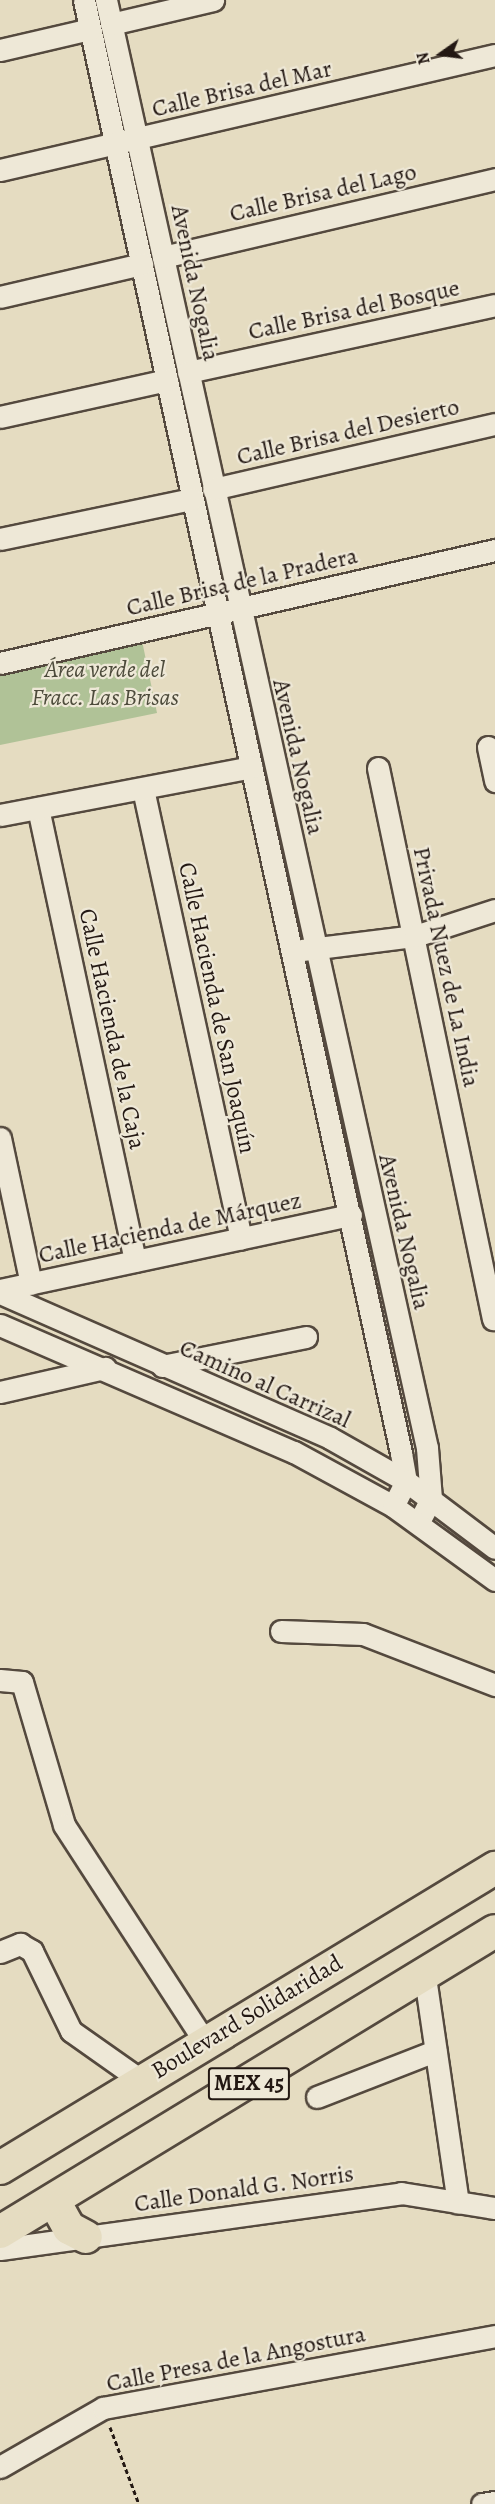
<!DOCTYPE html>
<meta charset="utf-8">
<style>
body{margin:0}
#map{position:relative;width:495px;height:2504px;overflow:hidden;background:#e5dcc1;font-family:Alegreya,serif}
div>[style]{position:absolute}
.green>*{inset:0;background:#b0c297}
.path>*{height:3px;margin-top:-1.5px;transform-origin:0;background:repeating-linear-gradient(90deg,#231813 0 4.5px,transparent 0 7.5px)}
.roads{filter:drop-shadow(2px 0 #54493e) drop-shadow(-2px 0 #54493e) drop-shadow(0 2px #54493e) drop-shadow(0 -2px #54493e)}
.minor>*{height:21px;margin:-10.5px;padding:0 10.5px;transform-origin:10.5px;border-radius:10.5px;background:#eee8d7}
.highway>*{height:32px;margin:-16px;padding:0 16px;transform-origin:16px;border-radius:16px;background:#e5dcc1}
span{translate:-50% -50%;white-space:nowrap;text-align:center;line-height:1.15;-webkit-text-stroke:4.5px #eee8d7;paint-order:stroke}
.shield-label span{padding:2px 4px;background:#eee8d7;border:2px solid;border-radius:4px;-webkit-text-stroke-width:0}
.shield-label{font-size:22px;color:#231813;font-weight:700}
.street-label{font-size:24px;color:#231813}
.park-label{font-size:24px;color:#4d4b3b;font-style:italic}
.north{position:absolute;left:411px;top:24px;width:60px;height:60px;-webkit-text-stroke:4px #eee8d7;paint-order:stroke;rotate:256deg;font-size:16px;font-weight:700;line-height:24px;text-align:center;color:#231813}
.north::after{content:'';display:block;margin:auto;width:21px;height:27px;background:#231813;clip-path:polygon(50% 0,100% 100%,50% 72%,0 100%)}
</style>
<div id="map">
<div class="green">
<div style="clip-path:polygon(141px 636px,157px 713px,0 745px,0 669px)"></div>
</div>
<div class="path">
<div style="left:110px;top:2427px;width:82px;rotate:69.4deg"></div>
</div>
<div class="roads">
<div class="minor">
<div style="left:84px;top:0;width:1487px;rotate:77.69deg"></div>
<div style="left:401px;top:1453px;width:28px;rotate:80deg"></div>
<div style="left:406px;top:1481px;width:28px;rotate:117deg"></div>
<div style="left:106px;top:0;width:1483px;rotate:77.5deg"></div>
<div style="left:427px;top:1448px;width:51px;rotate:85.5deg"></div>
<div style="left:431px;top:1499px;width:27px;rotate:118deg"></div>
<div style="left:111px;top:24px;width:105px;rotate:-13.2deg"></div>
<div style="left:0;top:50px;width:92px;rotate:-13.1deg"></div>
<div style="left:0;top:170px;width:508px;rotate:-13.08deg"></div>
<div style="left:163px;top:257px;width:341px;rotate:-13.2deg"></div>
<div style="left:0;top:297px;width:146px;rotate:-13.1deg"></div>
<div style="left:188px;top:372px;width:314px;rotate:-12.3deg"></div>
<div style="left:0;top:417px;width:171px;rotate:-12.5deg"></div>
<div style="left:213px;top:489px;width:289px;rotate:-13deg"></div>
<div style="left:0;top:539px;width:196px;rotate:-11.8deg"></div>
<div style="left:0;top:663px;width:508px;rotate:-12.86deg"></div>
<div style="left:488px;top:747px;width:35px;rotate:78deg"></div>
<div style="left:378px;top:768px;width:563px;rotate:78.21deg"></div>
<div style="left:143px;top:789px;width:460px;rotate:77.7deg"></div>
<div style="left:38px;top:808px;width:463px;rotate:77.9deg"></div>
<div style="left:0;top:815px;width:256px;rotate:-10.8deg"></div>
<div style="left:302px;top:950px;width:114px;rotate:-7.1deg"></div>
<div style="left:415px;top:936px;width:84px;rotate:-18deg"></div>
<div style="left:0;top:1138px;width:149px;rotate:78deg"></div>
<div style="left:0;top:1290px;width:359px;rotate:-12.1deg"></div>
<div style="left:0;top:1293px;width:360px;rotate:23.7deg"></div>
<div style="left:330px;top:1438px;width:87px;rotate:29.5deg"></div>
<div style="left:406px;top:1481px;width:111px;rotate:37deg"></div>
<div style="left:0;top:1325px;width:320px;rotate:23.4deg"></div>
<div style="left:294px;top:1452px;width:113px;rotate:28.6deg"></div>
<div style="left:393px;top:1506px;width:126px;rotate:36deg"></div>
<div style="left:162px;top:1366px;width:147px;rotate:-11.4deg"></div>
<div style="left:0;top:1392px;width:108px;rotate:-12.9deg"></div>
<div style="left:281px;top:1631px;width:82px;rotate:2.1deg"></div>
<div style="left:363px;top:1634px;width:142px;rotate:21.1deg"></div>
<div style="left:0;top:1680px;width:22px;rotate:5deg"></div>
<div style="left:22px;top:1682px;width:149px;rotate:73.6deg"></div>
<div style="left:64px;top:1825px;width:259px;rotate:57deg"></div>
<div style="left:0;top:1952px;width:22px;rotate:-22deg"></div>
<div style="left:20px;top:1944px;width:14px;rotate:30deg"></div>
<div style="left:32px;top:1951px;width:89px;rotate:64deg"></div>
<div style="left:71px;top:2031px;width:87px;rotate:35.2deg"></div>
<div style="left:425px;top:1977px;width:228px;rotate:81.7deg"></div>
<div style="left:317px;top:2097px;width:127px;rotate:-21.3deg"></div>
<div style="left:0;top:2249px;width:405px;rotate:-7.9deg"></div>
<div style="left:401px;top:2193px;width:95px;rotate:9.1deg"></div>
<div style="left:0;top:2467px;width:119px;rotate:-29.8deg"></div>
<div style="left:103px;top:2408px;width:399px;rotate:-10.4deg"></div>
<div style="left:482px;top:2504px;width:13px;rotate:-9deg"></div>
</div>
<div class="highway">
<div style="left:0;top:2168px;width:579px;rotate:-31.22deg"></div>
<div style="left:54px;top:2201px;width:31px;rotate:61deg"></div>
<div style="left:69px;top:2228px;width:19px;rotate:28deg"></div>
<div style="left:0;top:2232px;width:579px;rotate:-31.3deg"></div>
</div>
</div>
<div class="shield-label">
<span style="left:249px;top:2084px">MEX 45</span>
</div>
<div class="street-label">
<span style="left:242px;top:89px;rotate:-13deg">Calle Brisa del Mar</span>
<span style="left:323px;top:193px;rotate:-13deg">Calle Brisa del Lago</span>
<span style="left:195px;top:283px;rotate:78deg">Avenida Nogalia</span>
<span style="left:354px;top:310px;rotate:-12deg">Calle Brisa del Bosque</span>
<span style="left:348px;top:432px;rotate:-13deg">Calle Brisa del Desierto</span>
<span style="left:242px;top:582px;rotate:-13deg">Calle Brisa de la Pradera</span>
<span style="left:298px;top:757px;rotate:77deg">Avenida Nogalia</span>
<span style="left:446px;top:967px;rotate:78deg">Privada Nuez de La India</span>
<span style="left:217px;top:1008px;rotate:78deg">Calle Hacienda de San Joaquín</span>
<span style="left:112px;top:1029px;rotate:78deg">Calle Hacienda de la Caja</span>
<span style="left:170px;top:1228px;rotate:-12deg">Calle Hacienda de Márquez</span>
<span style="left:404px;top:1232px;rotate:77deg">Avenida Nogalia</span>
<span style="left:265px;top:1384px;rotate:24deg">Camino al Carrizal</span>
<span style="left:247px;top:2017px;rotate:-31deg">Boulevard Solidaridad</span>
<span style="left:244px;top:2189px;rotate:-8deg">Calle Donald G. Norris</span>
<span style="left:236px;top:2359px;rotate:-11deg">Calle Presa de la Angostura</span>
</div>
<div class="park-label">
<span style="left:105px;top:684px">Área verde del<br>Fracc. Las Brisas</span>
</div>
<div class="north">N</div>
</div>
